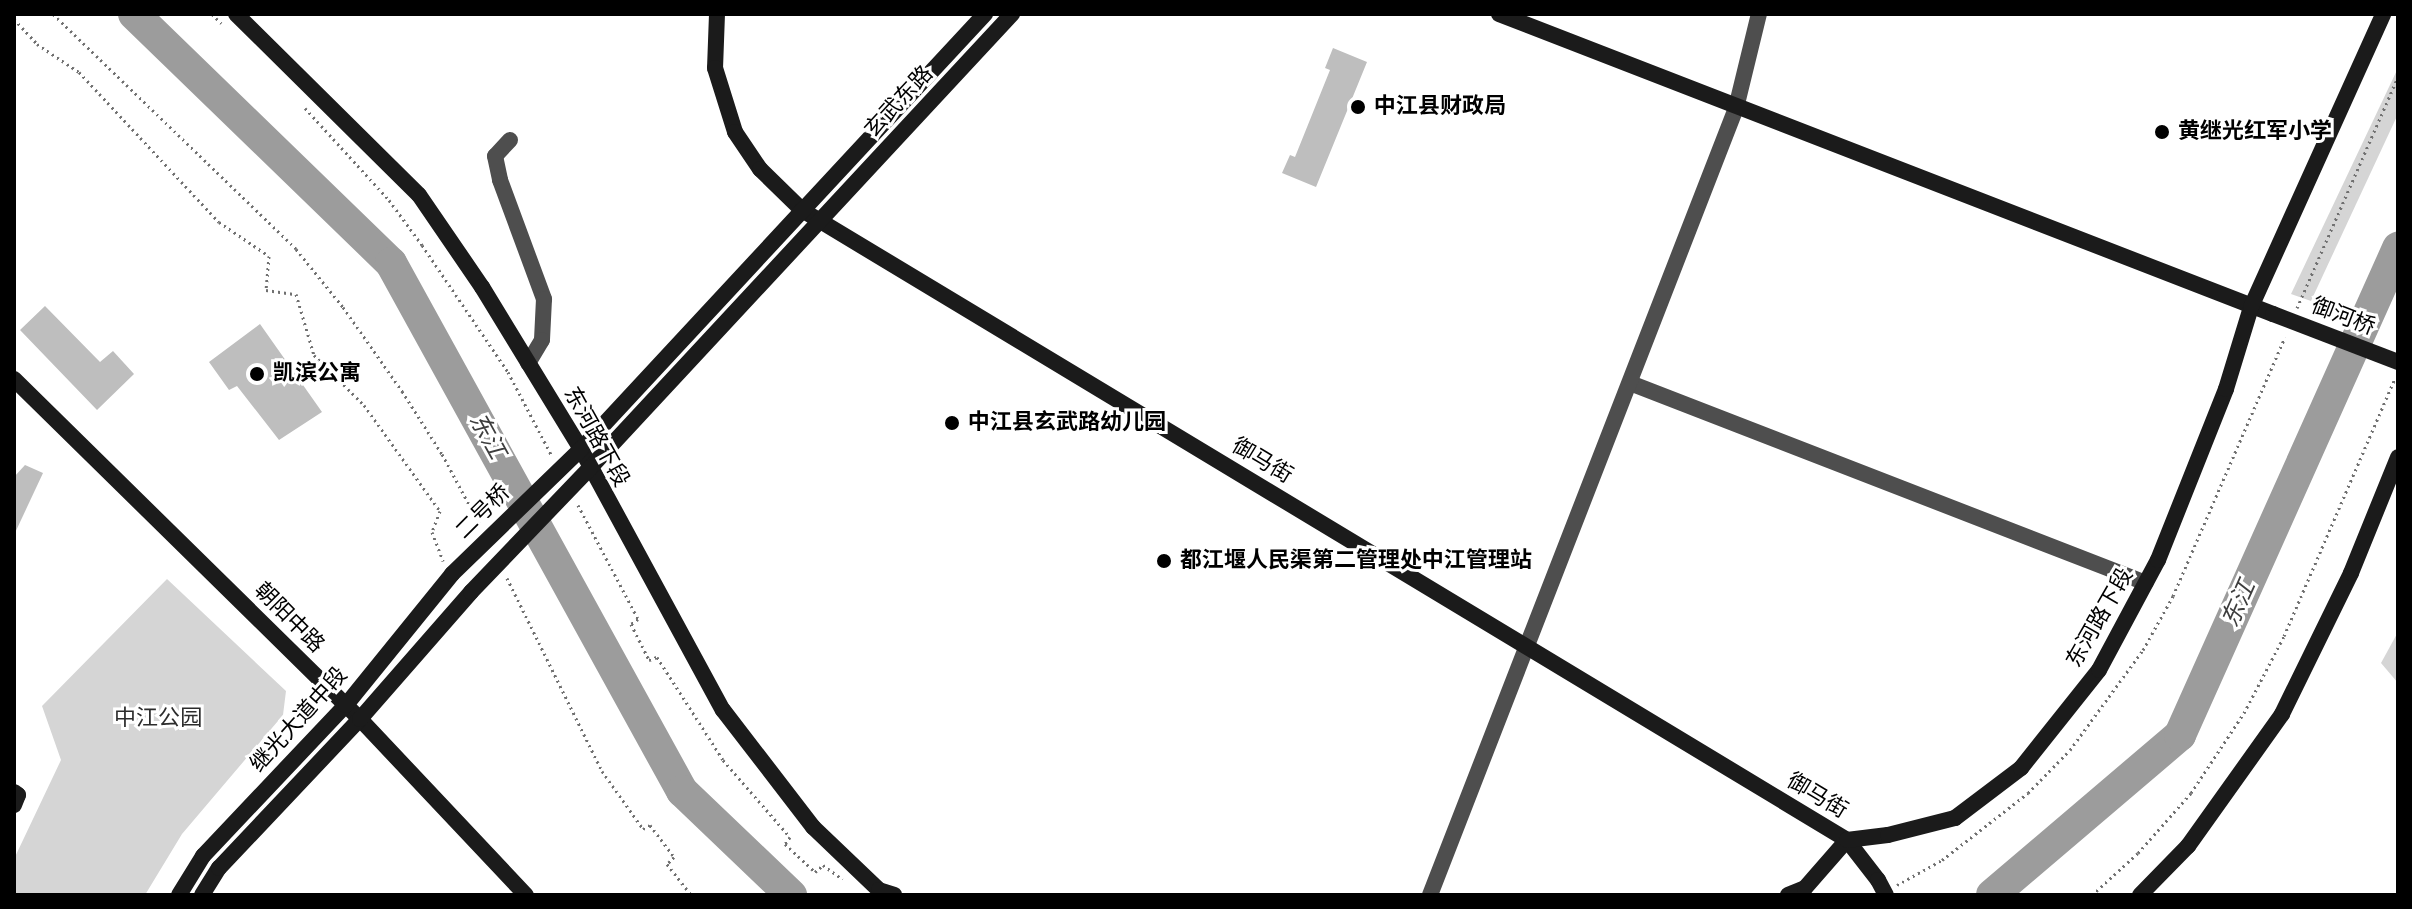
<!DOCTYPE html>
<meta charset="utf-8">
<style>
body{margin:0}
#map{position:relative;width:2412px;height:909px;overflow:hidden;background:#fff;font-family:Karla,"Noto Sans SC",sans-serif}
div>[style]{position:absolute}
.green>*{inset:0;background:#d5d5d5}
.river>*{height:32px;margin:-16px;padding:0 16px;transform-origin:16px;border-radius:16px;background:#9c9c9c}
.building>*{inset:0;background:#bebebe}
.path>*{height:3px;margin-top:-1.5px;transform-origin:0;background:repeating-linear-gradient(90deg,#707070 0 2px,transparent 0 6px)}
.street>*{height:16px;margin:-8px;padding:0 8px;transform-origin:8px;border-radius:8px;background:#4e4e4e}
.secondary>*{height:16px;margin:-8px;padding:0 8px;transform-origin:8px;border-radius:8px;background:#1b1b1b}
.secondary-bridge>*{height:16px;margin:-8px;padding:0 8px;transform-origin:8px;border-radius:8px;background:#1b1b1b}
.dots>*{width:22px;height:22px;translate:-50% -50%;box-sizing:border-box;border:4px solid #fff;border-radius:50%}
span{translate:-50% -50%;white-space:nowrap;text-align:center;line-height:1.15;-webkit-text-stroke:6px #fff;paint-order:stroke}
.street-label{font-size:22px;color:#000}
.poi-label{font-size:22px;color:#000;font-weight:700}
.left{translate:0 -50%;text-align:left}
.park-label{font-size:22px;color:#2c2c2c}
.water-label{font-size:24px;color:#3d3d3d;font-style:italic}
.frame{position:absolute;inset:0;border:16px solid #000;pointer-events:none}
</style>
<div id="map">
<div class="green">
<div style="clip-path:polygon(2398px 68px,2398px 114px,2311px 301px,2291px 294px)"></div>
<div style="clip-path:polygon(167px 579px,286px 691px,283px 715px,182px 834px,145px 895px,14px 895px,14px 859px,61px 760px,42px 706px)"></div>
<div style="clip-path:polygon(2398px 632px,2398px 683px,2381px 663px)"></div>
</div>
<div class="river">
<div style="left:134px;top:14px;width:358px;rotate:44.1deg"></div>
<div style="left:391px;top:263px;width:603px;rotate:61.14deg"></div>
<div style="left:682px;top:791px;width:151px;rotate:43.7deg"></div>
<div style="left:1992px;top:895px;width:247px;rotate:-40.4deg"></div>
<div style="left:2180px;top:735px;width:534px;rotate:-65.88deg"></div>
</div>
<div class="building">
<div style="clip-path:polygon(1333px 48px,1367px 62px,1316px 187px,1282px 173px,1290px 155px,1295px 157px,1330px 70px,1325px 68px)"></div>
<div style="clip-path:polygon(45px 306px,100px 362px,113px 351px,134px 374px,97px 410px,20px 330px)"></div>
<div style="clip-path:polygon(260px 324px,322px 412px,279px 440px,237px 386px,229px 390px,209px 362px)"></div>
<div style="clip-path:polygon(25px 465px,43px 473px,14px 535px,14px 477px)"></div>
</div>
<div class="path">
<div style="left:53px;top:14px;width:338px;rotate:44deg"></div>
<div style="left:296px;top:249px;width:75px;rotate:51deg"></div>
<div style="left:343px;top:307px;width:103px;rotate:54.9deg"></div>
<div style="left:402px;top:391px;width:75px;rotate:57.6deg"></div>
<div style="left:442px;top:454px;width:81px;rotate:61.8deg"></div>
<div style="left:212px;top:14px;width:13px;rotate:45deg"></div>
<div style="left:14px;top:19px;width:34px;rotate:47deg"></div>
<div style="left:37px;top:44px;width:50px;rotate:33.7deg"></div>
<div style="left:79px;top:72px;width:205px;rotate:47deg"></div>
<div style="left:219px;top:222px;width:60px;rotate:34.2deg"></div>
<div style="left:269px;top:256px;width:34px;rotate:95deg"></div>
<div style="left:266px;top:290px;width:30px;rotate:8deg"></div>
<div style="left:296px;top:294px;width:64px;rotate:73.6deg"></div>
<div style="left:314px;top:355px;width:71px;rotate:45deg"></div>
<div style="left:364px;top:405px;width:130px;rotate:54.4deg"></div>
<div style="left:440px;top:511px;width:22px;rotate:111deg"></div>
<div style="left:432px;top:532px;width:31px;rotate:69deg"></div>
<div style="left:305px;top:108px;width:125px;rotate:47.6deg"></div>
<div style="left:389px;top:200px;width:56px;rotate:53.7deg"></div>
<div style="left:422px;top:245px;width:153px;rotate:55.9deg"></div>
<div style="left:508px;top:372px;width:95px;rotate:62.4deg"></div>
<div style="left:2297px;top:308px;width:252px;rotate:-66.4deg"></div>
<div style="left:578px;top:505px;width:129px;rotate:62.2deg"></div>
<div style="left:638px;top:619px;width:9px;rotate:144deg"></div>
<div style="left:631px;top:624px;width:40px;rotate:63.4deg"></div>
<div style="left:649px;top:660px;width:9px;rotate:-21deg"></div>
<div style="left:657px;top:657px;width:122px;rotate:57.3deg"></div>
<div style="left:723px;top:760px;width:102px;rotate:49deg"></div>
<div style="left:790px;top:837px;width:9px;rotate:126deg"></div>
<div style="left:785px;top:844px;width:41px;rotate:43deg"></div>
<div style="left:815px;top:872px;width:11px;rotate:-41deg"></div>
<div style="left:823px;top:865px;width:24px;rotate:36deg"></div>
<div style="left:507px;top:578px;width:215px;rotate:63.8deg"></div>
<div style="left:602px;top:771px;width:71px;rotate:54.7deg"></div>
<div style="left:643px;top:829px;width:8px;rotate:-30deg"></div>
<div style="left:650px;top:825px;width:40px;rotate:53deg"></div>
<div style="left:674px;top:857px;width:10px;rotate:135deg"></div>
<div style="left:667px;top:864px;width:39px;rotate:52deg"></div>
<div style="left:1897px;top:885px;width:51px;rotate:-29.1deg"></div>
<div style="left:1942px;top:860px;width:109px;rotate:-37.9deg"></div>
<div style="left:2028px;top:793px;width:60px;rotate:-45.7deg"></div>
<div style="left:2070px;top:750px;width:124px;rotate:-53.9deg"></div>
<div style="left:2143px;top:650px;width:62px;rotate:-60.9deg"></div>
<div style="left:2173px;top:596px;width:282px;rotate:-66.6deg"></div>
<div style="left:2092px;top:895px;width:62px;rotate:-42.4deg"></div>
<div style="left:2138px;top:853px;width:80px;rotate:-48.5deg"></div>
<div style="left:2191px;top:793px;width:96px;rotate:-56.5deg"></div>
<div style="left:2244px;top:713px;width:87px;rotate:-62.5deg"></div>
<div style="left:2284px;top:636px;width:281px;rotate:-66.7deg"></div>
</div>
<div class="street">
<div style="left:510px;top:140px;width:22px;rotate:133deg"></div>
<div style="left:495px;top:156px;width:25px;rotate:78deg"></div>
<div style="left:500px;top:180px;width:127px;rotate:69.7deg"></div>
<div style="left:544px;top:299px;width:41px;rotate:92.8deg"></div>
<div style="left:542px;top:340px;width:27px;rotate:121deg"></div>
<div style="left:1630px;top:383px;width:553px;rotate:21.19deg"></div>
<div style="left:1430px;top:895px;width:844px;rotate:-68.75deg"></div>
<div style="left:1736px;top:108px;width:97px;rotate:-76.3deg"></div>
</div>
<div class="secondary">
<div style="left:236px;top:14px;width:257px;rotate:44.7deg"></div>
<div style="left:419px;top:195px;width:112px;rotate:55.6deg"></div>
<div style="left:482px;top:287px;width:190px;rotate:58.6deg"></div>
<div style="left:581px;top:449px;width:297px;rotate:61.5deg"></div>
<div style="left:723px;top:710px;width:148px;rotate:52.4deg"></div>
<div style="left:813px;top:827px;width:91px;rotate:43.7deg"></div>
<div style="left:879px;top:890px;width:16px;rotate:18deg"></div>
<div style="left:717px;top:14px;width:54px;rotate:92.1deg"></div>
<div style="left:715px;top:68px;width:67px;rotate:72.6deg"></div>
<div style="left:735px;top:132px;width:45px;rotate:56deg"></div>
<div style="left:760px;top:169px;width:59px;rotate:44.3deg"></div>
<div style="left:802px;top:210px;width:1220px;rotate:31.08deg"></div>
<div style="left:1847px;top:840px;width:51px;rotate:52.2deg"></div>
<div style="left:1499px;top:14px;width:830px;rotate:21.19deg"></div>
<div style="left:14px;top:379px;width:485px;rotate:44.5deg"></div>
<div style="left:360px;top:719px;width:242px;rotate:46.7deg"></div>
<div style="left:581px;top:449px;width:594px;rotate:-47.12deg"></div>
<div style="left:590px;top:468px;width:620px;rotate:-47.09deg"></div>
<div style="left:14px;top:792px;width:5px;rotate:37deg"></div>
<div style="left:18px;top:795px;width:11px;rotate:112deg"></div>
<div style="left:179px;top:895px;width:46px;rotate:-58.4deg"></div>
<div style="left:203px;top:856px;width:208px;rotate:-46.6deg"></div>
<div style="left:346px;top:705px;width:169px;rotate:-51deg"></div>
<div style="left:202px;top:895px;width:32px;rotate:-58deg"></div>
<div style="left:219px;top:868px;width:205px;rotate:-46.6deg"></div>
<div style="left:360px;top:719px;width:169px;rotate:-48.8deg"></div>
<div style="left:1788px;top:895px;width:18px;rotate:-22deg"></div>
<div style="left:1805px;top:888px;width:64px;rotate:-48.8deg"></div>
<div style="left:1847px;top:840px;width:41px;rotate:-7deg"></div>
<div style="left:1888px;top:835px;width:69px;rotate:-14.2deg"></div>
<div style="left:1955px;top:818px;width:83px;rotate:-37.1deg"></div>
<div style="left:2021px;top:768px;width:125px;rotate:-51.5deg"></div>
<div style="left:2099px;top:670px;width:125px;rotate:-61.8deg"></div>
<div style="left:2158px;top:560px;width:184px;rotate:-68.3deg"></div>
<div style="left:2226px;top:389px;width:86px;rotate:-73deg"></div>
<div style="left:2251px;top:307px;width:321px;rotate:-65.7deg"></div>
<div style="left:2140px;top:895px;width:69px;rotate:-45.6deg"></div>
<div style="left:2188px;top:846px;width:162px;rotate:-54.5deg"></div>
<div style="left:2282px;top:714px;width:157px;rotate:-63.9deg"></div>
<div style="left:2351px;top:573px;width:125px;rotate:-67.9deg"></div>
</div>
<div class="secondary-bridge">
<div style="left:2273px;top:314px;width:134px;rotate:21deg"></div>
<div style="left:452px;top:574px;width:180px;rotate:-44.1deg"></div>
<div style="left:471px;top:592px;width:172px;rotate:-46.2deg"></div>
<div style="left:1878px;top:880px;width:17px;rotate:62deg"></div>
</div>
<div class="dots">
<div style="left:1358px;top:107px;background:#000"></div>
<div style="left:2162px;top:132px;background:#000"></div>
<div style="left:257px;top:374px;background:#000"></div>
<div style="left:952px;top:423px;background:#000"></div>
<div style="left:1164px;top:561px;background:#000"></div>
</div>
<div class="street-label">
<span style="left:899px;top:102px;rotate:-47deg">玄武东路</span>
<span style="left:2343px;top:317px;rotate:21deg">御河桥</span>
<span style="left:596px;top:437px;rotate:61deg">东河路下段</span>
<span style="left:1262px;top:461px;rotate:31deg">御马街</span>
<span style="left:483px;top:512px;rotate:-45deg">二号桥</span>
<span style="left:289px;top:618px;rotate:45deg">朝阳中路</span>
<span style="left:2100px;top:618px;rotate:-60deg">东河路下段</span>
<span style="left:299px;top:720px;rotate:-48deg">继光大道中段</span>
<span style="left:1817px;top:796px;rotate:31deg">御马街</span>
</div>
<div class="poi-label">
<span class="left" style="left:1374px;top:107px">中江县财政局</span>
<span class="left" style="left:2178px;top:132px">黄继光红军小学</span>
<span class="left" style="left:273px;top:374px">凯滨公寓</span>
<span class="left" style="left:968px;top:423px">中江县玄武路幼儿园</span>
<span class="left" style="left:1180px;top:561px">都江堰人民渠第二管理处中江管理站</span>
</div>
<div class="park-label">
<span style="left:158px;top:719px">中江公园</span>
</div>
<div class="water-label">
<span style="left:487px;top:436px;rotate:61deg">东江</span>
<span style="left:2239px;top:604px;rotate:-66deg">东江</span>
</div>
<div class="frame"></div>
</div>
